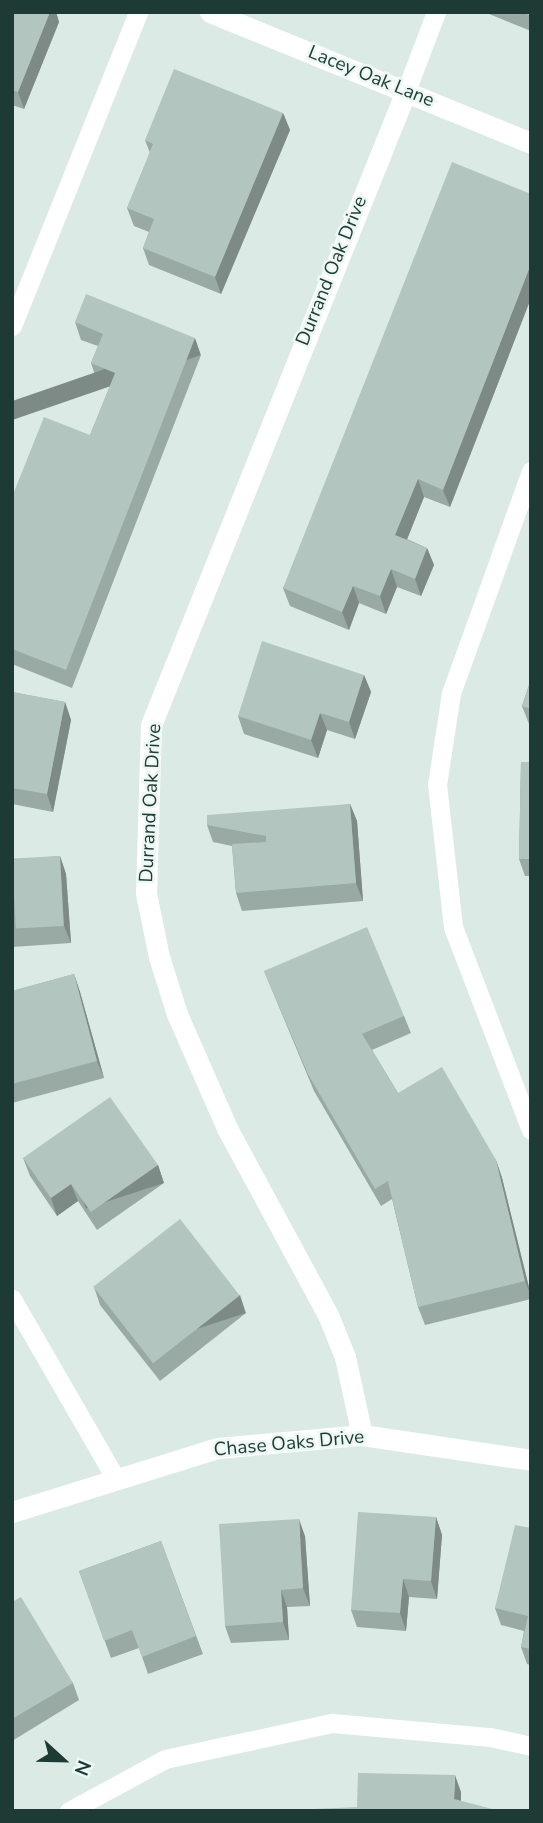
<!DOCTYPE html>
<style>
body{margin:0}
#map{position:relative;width:543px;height:1823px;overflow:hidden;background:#dceae5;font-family:"Nunito Sans",sans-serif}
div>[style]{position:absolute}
.service>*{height:19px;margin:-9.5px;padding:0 9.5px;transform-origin:9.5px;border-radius:9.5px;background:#fff}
.minor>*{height:21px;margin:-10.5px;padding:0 10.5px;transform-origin:10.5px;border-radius:10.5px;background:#fff}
.wall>*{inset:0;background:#99a9a4}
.shaded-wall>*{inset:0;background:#7d8a86;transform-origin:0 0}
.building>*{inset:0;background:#b2c5bf;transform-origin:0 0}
span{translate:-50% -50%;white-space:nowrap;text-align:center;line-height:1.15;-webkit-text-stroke:5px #edf7f3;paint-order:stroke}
.street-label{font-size:19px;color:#1e3a35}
.frame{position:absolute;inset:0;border:14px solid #1e3a35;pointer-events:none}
.north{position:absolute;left:28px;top:1725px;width:70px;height:70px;-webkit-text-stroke:5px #edf7f3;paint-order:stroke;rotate:112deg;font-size:19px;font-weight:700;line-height:28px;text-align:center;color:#1e3a35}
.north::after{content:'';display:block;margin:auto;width:24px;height:32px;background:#1e3a35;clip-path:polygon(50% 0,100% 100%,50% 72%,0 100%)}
</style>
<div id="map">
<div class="service">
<div style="left:406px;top:91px;width:85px;rotate:-69.2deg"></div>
<div style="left:12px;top:326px;width:338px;rotate:-68.1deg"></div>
<div style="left:531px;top:471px;width:236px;rotate:109.8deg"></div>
<div style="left:451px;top:693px;width:92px;rotate:98.7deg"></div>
<div style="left:437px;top:784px;width:144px;rotate:83.6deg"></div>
<div style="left:453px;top:927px;width:217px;rotate:69deg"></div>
<div style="left:12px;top:1299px;width:204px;rotate:60deg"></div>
<div style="left:69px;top:1811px;width:109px;rotate:-28.4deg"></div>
<div style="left:165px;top:1759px;width:171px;rotate:-12.2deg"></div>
<div style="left:332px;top:1723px;width:159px;rotate:5.1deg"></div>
<div style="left:490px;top:1737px;width:42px;rotate:12.4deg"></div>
</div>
<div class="minor">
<div style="left:210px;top:12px;width:347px;rotate:22.2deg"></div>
<div style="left:362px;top:1435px;width:80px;rotate:-102.3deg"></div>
<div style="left:345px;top:1357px;width:45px;rotate:-112deg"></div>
<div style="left:328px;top:1315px;width:213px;rotate:-118.4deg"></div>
<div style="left:227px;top:1128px;width:124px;rotate:-113.7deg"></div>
<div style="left:177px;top:1014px;width:60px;rotate:-107.5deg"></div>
<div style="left:159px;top:957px;width:65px;rotate:-101.5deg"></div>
<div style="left:146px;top:893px;width:168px;rotate:-88.3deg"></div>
<div style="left:151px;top:725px;width:683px;rotate:-68.09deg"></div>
<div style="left:12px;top:1512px;width:216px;rotate:-17.3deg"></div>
<div style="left:218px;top:1448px;width:145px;rotate:-5.2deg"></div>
<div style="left:362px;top:1435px;width:171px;rotate:8.4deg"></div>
</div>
<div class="wall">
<div style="clip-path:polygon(12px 12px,56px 12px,59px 22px,24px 109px,12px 105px)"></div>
<div style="clip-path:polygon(488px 12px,531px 12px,531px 31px,489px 14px)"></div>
<div style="clip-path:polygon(283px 113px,290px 130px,221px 294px,149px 265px,143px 248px,149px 232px,134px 226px,127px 208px,150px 153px,145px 140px)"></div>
<div style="clip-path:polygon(531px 194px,531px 298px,450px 507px,424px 497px,407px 539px,427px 548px,434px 565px,421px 596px,397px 587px,386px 614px,359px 603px,349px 630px,290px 606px,283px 588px)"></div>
<div style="clip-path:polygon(75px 322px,201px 355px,72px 688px,12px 664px,12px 497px,90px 435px,110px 386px,97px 381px,91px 363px,98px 346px,81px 340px)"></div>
<div style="clip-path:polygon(364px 675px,371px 692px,355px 739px,327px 730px,318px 758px,244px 734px,238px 716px)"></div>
<div style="clip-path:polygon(531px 679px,531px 724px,529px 724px,522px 706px)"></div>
<div style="clip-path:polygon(12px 692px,65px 702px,71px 720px,53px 812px,12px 804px)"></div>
<div style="clip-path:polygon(521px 762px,531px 876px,525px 876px,519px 859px)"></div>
<div style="clip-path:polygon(350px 804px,357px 821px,363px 901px,242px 911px,236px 893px,232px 846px,213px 842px,207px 825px)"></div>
<div style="clip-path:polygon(60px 856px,66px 874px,71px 943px,12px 947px,12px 860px)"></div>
<div style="clip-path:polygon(264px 971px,404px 1016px,411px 1033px,372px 1050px,398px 1093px,496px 1160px,502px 1178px,531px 1295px,531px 1299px,425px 1325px,418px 1307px,392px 1199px,381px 1206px,314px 1091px)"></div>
<div style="clip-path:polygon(74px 974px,80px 992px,104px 1078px,12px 1103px,12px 991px)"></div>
<div style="clip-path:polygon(23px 1158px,158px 1165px,164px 1183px,97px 1230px,78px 1201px,57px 1216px,30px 1176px)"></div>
<div style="clip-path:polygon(94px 1287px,246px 1313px,160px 1381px,100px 1305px)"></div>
<div style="clip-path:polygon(436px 1517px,442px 1535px,437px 1599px,409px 1597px,406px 1631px,357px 1627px,351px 1610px)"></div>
<div style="clip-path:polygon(531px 1528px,531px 1665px,527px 1664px,521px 1647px,524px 1631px,501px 1625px,495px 1608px)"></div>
<div style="clip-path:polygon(305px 1536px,310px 1606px,287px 1607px,289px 1640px,231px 1643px,225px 1626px)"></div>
<div style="clip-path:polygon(161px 1541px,203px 1654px,148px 1674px,139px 1648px,111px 1658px,79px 1571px)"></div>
<div style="clip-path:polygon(12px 1602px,73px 1683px,79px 1700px,12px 1741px)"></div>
</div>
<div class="shaded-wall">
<div style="clip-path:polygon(50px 12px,56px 12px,59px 22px,24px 109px,18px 92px)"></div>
<div style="clip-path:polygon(283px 113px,290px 130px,221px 294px,215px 277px)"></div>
<div style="clip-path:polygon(531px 264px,531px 298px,450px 507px,443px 490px)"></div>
<div style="left:195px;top:338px;width:18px;height:356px;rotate:71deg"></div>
<div style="clip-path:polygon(418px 479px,424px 497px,402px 552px,395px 535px)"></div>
<div style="clip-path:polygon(427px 548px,434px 565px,421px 596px,415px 579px)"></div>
<div style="clip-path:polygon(391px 569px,397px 587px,386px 614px,380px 596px)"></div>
<div style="clip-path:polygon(353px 586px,359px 603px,349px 630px,342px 612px)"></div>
<div style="clip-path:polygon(364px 675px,371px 692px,355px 739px,349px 722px)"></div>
<div style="clip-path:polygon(65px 702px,71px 720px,53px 812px,47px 794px)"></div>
<div style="clip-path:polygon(320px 713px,327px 730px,318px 758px,311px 740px)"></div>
<div style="clip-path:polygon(350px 804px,357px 821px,363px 901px,356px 883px)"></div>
<div style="clip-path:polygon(60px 856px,66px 874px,71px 943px,64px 926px)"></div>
<div style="clip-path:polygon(74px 974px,80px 992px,104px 1078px,97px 1061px)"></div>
<div style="clip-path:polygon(496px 1160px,502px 1178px,531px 1296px,525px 1281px)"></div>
<div style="left:158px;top:1165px;width:19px;height:82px;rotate:72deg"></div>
<div style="clip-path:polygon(71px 1184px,78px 1201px,57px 1216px,51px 1198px)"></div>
<div style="left:240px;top:1295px;width:19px;height:110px;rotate:72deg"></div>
<div style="clip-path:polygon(436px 1517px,442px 1535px,437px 1599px,431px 1581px)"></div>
<div style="clip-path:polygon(299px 1519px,305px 1536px,310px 1606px,303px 1588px)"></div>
<div style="clip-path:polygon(403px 1579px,409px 1597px,406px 1631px,400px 1613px)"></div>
<div style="clip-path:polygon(281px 1590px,287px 1607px,289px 1640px,283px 1622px)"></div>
<div style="clip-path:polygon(455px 1775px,461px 1792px,461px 1811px,454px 1799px)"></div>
</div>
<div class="building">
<div style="clip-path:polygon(12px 12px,50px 12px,18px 92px,12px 90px)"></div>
<div style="clip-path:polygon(521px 12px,531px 12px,531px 16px)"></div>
<div style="clip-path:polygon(174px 69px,283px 113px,215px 277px,143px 248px,154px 219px,127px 208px,153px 144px,145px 140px)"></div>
<div style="clip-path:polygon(452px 162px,531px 194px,531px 264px,443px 490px,418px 479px,395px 535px,427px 548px,415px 579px,391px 569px,380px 596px,353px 586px,342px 612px,283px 588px)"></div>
<div style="clip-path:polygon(86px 294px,195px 338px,66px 670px,12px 649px,12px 497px,44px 417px,90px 435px,115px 373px,91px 363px,103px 334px,75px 322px)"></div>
<div style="clip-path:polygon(262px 641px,364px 675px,349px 722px,320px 713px,311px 740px,238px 716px)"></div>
<div style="clip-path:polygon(531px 679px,531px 709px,522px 706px)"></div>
<div style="clip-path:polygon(12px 692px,65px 702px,47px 794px,12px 788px)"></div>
<div style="clip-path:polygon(521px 762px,531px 762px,531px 878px,529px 859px,519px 859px)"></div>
<div style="clip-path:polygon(350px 804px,356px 883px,236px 893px,232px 844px,266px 842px,266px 836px,207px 825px,207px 815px)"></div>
<div style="left:60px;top:856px;width:70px;height:48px;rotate:87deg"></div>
<div style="clip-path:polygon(367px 927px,404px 1016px,362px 1034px,398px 1093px,442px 1067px,496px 1160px,525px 1281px,418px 1307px,388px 1181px,375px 1189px,308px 1074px,264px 971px)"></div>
<div style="clip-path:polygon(74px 974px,97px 1061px,12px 1084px,12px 991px)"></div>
<div style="clip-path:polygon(110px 1097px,158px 1165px,91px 1212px,71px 1184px,51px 1198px,23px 1158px)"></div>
<div style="left:180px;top:1219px;width:97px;height:110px;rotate:52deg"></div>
<div style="clip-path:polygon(358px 1512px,436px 1517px,431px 1581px,403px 1579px,400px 1613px,351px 1610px)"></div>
<div style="clip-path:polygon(299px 1519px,303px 1588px,281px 1590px,283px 1622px,225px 1626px,219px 1524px)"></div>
<div style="clip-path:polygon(515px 1525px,531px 1528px,531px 1649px,521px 1647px,528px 1616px,495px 1608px)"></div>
<div style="clip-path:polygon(161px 1541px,196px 1636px,142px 1657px,132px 1630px,104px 1641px,79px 1571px)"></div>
<div style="clip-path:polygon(21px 1597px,73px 1683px,12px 1719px,12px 1602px)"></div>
<div style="clip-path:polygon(358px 1773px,455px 1775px,454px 1799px,500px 1811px,270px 1811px,357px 1807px)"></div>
</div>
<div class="street-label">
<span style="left:371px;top:77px;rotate:22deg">Lacey Oak Lane</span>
<span style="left:332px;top:271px;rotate:-68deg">Durrand Oak Drive</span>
<span style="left:151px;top:803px;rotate:-87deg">Durrand Oak Drive</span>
<span style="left:289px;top:1444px;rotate:-5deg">Chase Oaks Drive</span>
</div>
<div class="frame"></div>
<div class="north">N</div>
</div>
